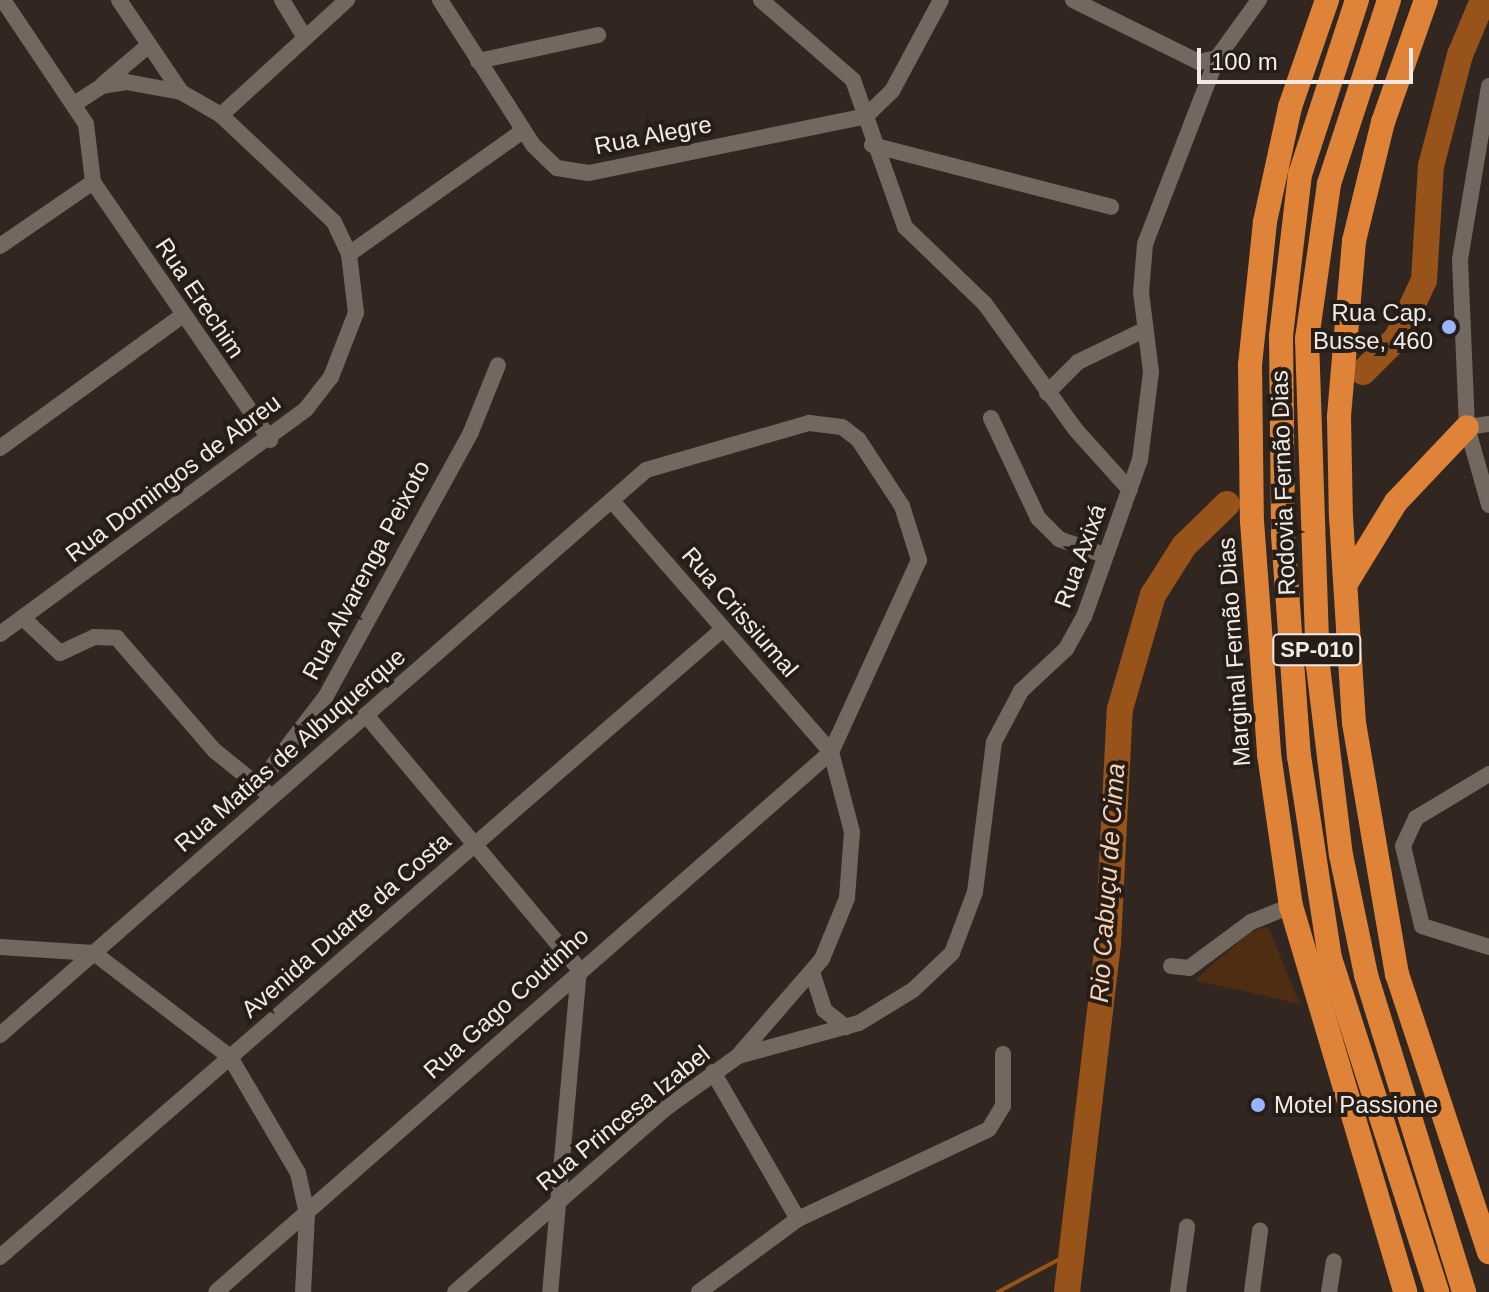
<!DOCTYPE html>
<meta charset="utf-8">
<style>
body{margin:0}
#map{position:relative;width:1489px;height:1292px;overflow:hidden;background:#312720;font-family:Arial,sans-serif}
div>[style]{position:absolute}
.green>*{inset:0;background:#4f2d12}
.stream>*{height:4px;margin:-2px;padding:0 2px;transform-origin:2px;border-radius:2px;background:#97531a}
.river>*{height:26px;margin:-13px;padding:0 13px;transform-origin:13px;border-radius:13px;background:#97531a}
.minor>*{height:16px;margin:-8px;padding:0 8px;transform-origin:8px;border-radius:8px;background:#736860}
.highway>*{height:24px;margin:-12px;padding:0 12px;transform-origin:12px;border-radius:12px;background:#df8338}
.dots>*{width:22px;height:22px;translate:-50% -50%;box-sizing:border-box;border:4px solid #271d17;border-radius:50%}
span{translate:-50% -50%;white-space:nowrap;text-align:center;line-height:1.15;-webkit-text-stroke:8px #271d17;paint-order:stroke}
.shield-label span{padding:2px 6px;background:#271d17;border:2px solid;border-radius:6px;-webkit-text-stroke-width:0}
.shield-label{font-size:22px;color:#f1eae6;font-weight:700}
.street-label{font-size:24px;color:#f1eae6}
.poi-label{font-size:24px;color:#f1eae6}
.right{translate:-100% -50%;text-align:right}
.left{translate:0 -50%;text-align:left}
.water-label{font-size:26px;color:#f7d0b5;font-style:italic}
.scale{position:absolute;left:1197px;top:48px;width:216px;height:36px;box-sizing:border-box;border:4px solid #f1eae6;border-top:0;padding-left:10px;font-size:24px;line-height:28px;white-space:nowrap;color:#f1eae6;-webkit-text-stroke:6px #271d17;paint-order:stroke}
</style>
<div id="map">
<div class="green">
<div style="clip-path:polygon(1268px 927px,1300px 1004px,1195px 980px,1250px 932px)"></div>
</div>
<div class="stream">
<div style="left:998px;top:1292px;width:78px;rotate:-28.2deg"></div>
</div>
<div class="river">
<div style="left:1363px;top:372px;width:48px;rotate:-45deg"></div>
<div style="left:1397px;top:338px;width:64px;rotate:-65deg"></div>
<div style="left:1424px;top:280px;width:114px;rotate:-86.5deg"></div>
<div style="left:1431px;top:166px;width:115px;rotate:-75.4deg"></div>
<div style="left:1460px;top:55px;width:60px;rotate:-67.3deg"></div>
<div style="left:1067px;top:1292px;width:352px;rotate:-83.3deg"></div>
<div style="left:1108px;top:942px;width:233px;rotate:-87.1deg"></div>
<div style="left:1120px;top:709px;width:119px;rotate:-73.9deg"></div>
<div style="left:1153px;top:595px;width:58px;rotate:-57.7deg"></div>
<div style="left:1184px;top:546px;width:60px;rotate:-44.3deg"></div>
</div>
<div class="minor">
<div style="left:3px;top:0;width:149px;rotate:56.2deg"></div>
<div style="left:86px;top:124px;width:58px;rotate:83.1deg"></div>
<div style="left:119px;top:0;width:111px;rotate:56deg"></div>
<div style="left:282px;top:0;width:44px;rotate:58.8deg"></div>
<div style="left:440px;top:0;width:172px;rotate:57.3deg"></div>
<div style="left:533px;top:145px;width:33px;rotate:44deg"></div>
<div style="left:557px;top:168px;width:32px;rotate:9deg"></div>
<div style="left:589px;top:173px;width:283px;rotate:-11.6deg"></div>
<div style="left:866px;top:116px;width:36px;rotate:-44deg"></div>
<div style="left:892px;top:91px;width:103px;rotate:-61.7deg"></div>
<div style="left:761px;top:0;width:122px;rotate:41deg"></div>
<div style="left:853px;top:80px;width:156px;rotate:70.5deg"></div>
<div style="left:905px;top:227px;width:111px;rotate:43.9deg"></div>
<div style="left:985px;top:304px;width:154px;rotate:54.2deg"></div>
<div style="left:1075px;top:429px;width:82px;rotate:48deg"></div>
<div style="left:1073px;top:0;width:140px;rotate:26.2deg"></div>
<div style="left:1199px;top:62px;width:18px;rotate:-13deg"></div>
<div style="left:1217px;top:58px;width:72px;rotate:-54.1deg"></div>
<div style="left:478px;top:61px;width:123px;rotate:-12.2deg"></div>
<div style="left:103px;top:84px;width:60px;rotate:-40.3deg"></div>
<div style="left:1489px;top:86px;width:176px;rotate:99.5deg"></div>
<div style="left:1460px;top:260px;width:167px;rotate:87.6deg"></div>
<div style="left:1467px;top:427px;width:81px;rotate:74.2deg"></div>
<div style="left:221px;top:115px;width:171px;rotate:-42.4deg"></div>
<div style="left:872px;top:145px;width:247px;rotate:14.5deg"></div>
<div style="left:93px;top:182px;width:313px;rotate:55.5deg"></div>
<div style="left:0;top:246px;width:113px;rotate:-34.5deg"></div>
<div style="left:349px;top:254px;width:213px;rotate:-35.3deg"></div>
<div style="left:1047px;top:393px;width:44px;rotate:-45deg"></div>
<div style="left:1078px;top:362px;width:73px;rotate:-25.9deg"></div>
<div style="left:991px;top:418px;width:110px;rotate:64.8deg"></div>
<div style="left:1038px;top:518px;width:30px;rotate:45deg"></div>
<div style="left:1059px;top:539px;width:48px;rotate:19.6deg"></div>
<div style="left:1467px;top:427px;width:22px;rotate:-8deg"></div>
<div style="left:0;top:448px;width:225px;rotate:-36deg"></div>
<div style="left:23px;top:618px;width:51px;rotate:43.4deg"></div>
<div style="left:60px;top:653px;width:38px;rotate:-25deg"></div>
<div style="left:94px;top:637px;width:23px;rotate:2deg"></div>
<div style="left:117px;top:638px;width:150px;rotate:49.1deg"></div>
<div style="left:215px;top:751px;width:65px;rotate:38.8deg"></div>
<div style="left:0;top:634px;width:380px;rotate:-36.3deg"></div>
<div style="left:306px;top:409px;width:41px;rotate:-52deg"></div>
<div style="left:331px;top:377px;width:69px;rotate:-68.7deg"></div>
<div style="left:356px;top:313px;width:59px;rotate:-96.8deg"></div>
<div style="left:349px;top:254px;width:35px;rotate:-115deg"></div>
<div style="left:334px;top:222px;width:156px;rotate:-136.6deg"></div>
<div style="left:221px;top:115px;width:46px;rotate:-150.1deg"></div>
<div style="left:181px;top:92px;width:56px;rotate:-169.7deg"></div>
<div style="left:126px;top:82px;width:24px;rotate:171deg"></div>
<div style="left:102px;top:86px;width:33px;rotate:147deg"></div>
<div style="left:366px;top:715px;width:331px;rotate:50deg"></div>
<div style="left:579px;top:969px;width:324px;rotate:95.1deg"></div>
<div style="left:1489px;top:774px;width:85px;rotate:148.9deg"></div>
<div style="left:1416px;top:818px;width:31px;rotate:115deg"></div>
<div style="left:1403px;top:846px;width:82px;rotate:76.6deg"></div>
<div style="left:1422px;top:926px;width:70px;rotate:17.4deg"></div>
<div style="left:258px;top:785px;width:112px;rotate:-52.6deg"></div>
<div style="left:326px;top:696px;width:301px;rotate:-61.2deg"></div>
<div style="left:471px;top:432px;width:72px;rotate:-68.1deg"></div>
<div style="left:0;top:947px;width:94px;rotate:3.7deg"></div>
<div style="left:94px;top:953px;width:171px;rotate:37.4deg"></div>
<div style="left:230px;top:1057px;width:134px;rotate:59.6deg"></div>
<div style="left:298px;top:1173px;width:42px;rotate:77.6deg"></div>
<div style="left:307px;top:1214px;width:78px;rotate:92.9deg"></div>
<div style="left:1171px;top:966px;width:18px;rotate:6deg"></div>
<div style="left:1189px;top:968px;width:77px;rotate:-36.6deg"></div>
<div style="left:1251px;top:922px;width:43px;rotate:-21.8deg"></div>
<div style="left:812px;top:972px;width:40px;rotate:72deg"></div>
<div style="left:824px;top:1010px;width:28px;rotate:38deg"></div>
<div style="left:0;top:1035px;width:858px;rotate:-41.17deg"></div>
<div style="left:646px;top:470px;width:170px;rotate:-16.1deg"></div>
<div style="left:809px;top:423px;width:33px;rotate:7deg"></div>
<div style="left:842px;top:427px;width:20px;rotate:37deg"></div>
<div style="left:858px;top:439px;width:80px;rotate:56.7deg"></div>
<div style="left:902px;top:506px;width:57px;rotate:72.5deg"></div>
<div style="left:919px;top:560px;width:211px;rotate:114.6deg"></div>
<div style="left:831px;top:752px;width:818px;rotate:138.72deg"></div>
<div style="left:738px;top:1056px;width:125px;rotate:-15.3deg"></div>
<div style="left:859px;top:1023px;width:63px;rotate:-31.4deg"></div>
<div style="left:913px;top:990px;width:54px;rotate:-43.5deg"></div>
<div style="left:952px;top:953px;width:65px;rotate:-69.3deg"></div>
<div style="left:975px;top:892px;width:151px;rotate:-82.8deg"></div>
<div style="left:994px;top:742px;width:58px;rotate:-62.1deg"></div>
<div style="left:1021px;top:691px;width:62px;rotate:-43deg"></div>
<div style="left:1066px;top:649px;width:37px;rotate:-61deg"></div>
<div style="left:1084px;top:617px;width:167px;rotate:-70.4deg"></div>
<div style="left:1140px;top:460px;width:89px;rotate:-82.9deg"></div>
<div style="left:1151px;top:372px;width:81px;rotate:-97.1deg"></div>
<div style="left:1141px;top:292px;width:48px;rotate:-85.2deg"></div>
<div style="left:1145px;top:244px;width:199px;rotate:-68.8deg"></div>
<div style="left:713px;top:1072px;width:170px;rotate:60deg"></div>
<div style="left:0;top:1257px;width:958px;rotate:-40.98deg"></div>
<div style="left:455px;top:1292px;width:280px;rotate:-41.1deg"></div>
<div style="left:666px;top:1108px;width:89px;rotate:-35.8deg"></div>
<div style="left:738px;top:1056px;width:128px;rotate:-49.1deg"></div>
<div style="left:822px;top:959px;width:66px;rotate:-67.7deg"></div>
<div style="left:847px;top:898px;width:66px;rotate:-85.7deg"></div>
<div style="left:852px;top:832px;width:83px;rotate:-104.7deg"></div>
<div style="left:831px;top:752px;width:332px;rotate:-131.1deg"></div>
<div style="left:699px;top:1292px;width:123px;rotate:-36.4deg"></div>
<div style="left:798px;top:1219px;width:211px;rotate:-25.2deg"></div>
<div style="left:989px;top:1129px;width:27px;rotate:-59deg"></div>
<div style="left:1003px;top:1106px;width:52px;rotate:-90deg"></div>
<div style="left:1178px;top:1292px;width:66px;rotate:-82.1deg"></div>
<div style="left:1252px;top:1292px;width:62px;rotate:-82.5deg"></div>
<div style="left:1329px;top:1292px;width:31px;rotate:-81deg"></div>
</div>
<div class="highway">
<div style="left:1327px;top:0;width:113px;rotate:109.1deg"></div>
<div style="left:1290px;top:107px;width:118px;rotate:102.3deg"></div>
<div style="left:1265px;top:222px;width:144px;rotate:96deg"></div>
<div style="left:1250px;top:365px;width:156px;rotate:89.3deg"></div>
<div style="left:1252px;top:521px;width:234px;rotate:85.8deg"></div>
<div style="left:1269px;top:754px;width:154px;rotate:81.8deg"></div>
<div style="left:1291px;top:906px;width:402px;rotate:73.5deg"></div>
<div style="left:1357px;top:0;width:183px;rotate:108.1deg"></div>
<div style="left:1300px;top:174px;width:163px;rotate:96.7deg"></div>
<div style="left:1281px;top:336px;width:199px;rotate:89.4deg"></div>
<div style="left:1283px;top:535px;width:222px;rotate:85.9deg"></div>
<div style="left:1299px;top:756px;width:204px;rotate:81.3deg"></div>
<div style="left:1330px;top:958px;width:351px;rotate:72.2deg"></div>
<div style="left:1389px;top:0;width:194px;rotate:108.1deg"></div>
<div style="left:1329px;top:184px;width:157px;rotate:98.1deg"></div>
<div style="left:1307px;top:339px;width:327px;rotate:88.1deg"></div>
<div style="left:1318px;top:666px;width:190px;rotate:83.1deg"></div>
<div style="left:1341px;top:855px;width:123px;rotate:78.2deg"></div>
<div style="left:1366px;top:975px;width:332px;rotate:72.8deg"></div>
<div style="left:1426px;top:0;width:129px;rotate:109.4deg"></div>
<div style="left:1383px;top:122px;width:122px;rotate:103.7deg"></div>
<div style="left:1354px;top:241px;width:177px;rotate:94.9deg"></div>
<div style="left:1339px;top:417px;width:100px;rotate:88.9deg"></div>
<div style="left:1341px;top:517px;width:206px;rotate:86.4deg"></div>
<div style="left:1354px;top:723px;width:255px;rotate:80.3deg"></div>
<div style="left:1397px;top:974px;width:293px;rotate:71.7deg"></div>
<div style="left:1347px;top:582px;width:94px;rotate:-58.5deg"></div>
<div style="left:1396px;top:502px;width:103px;rotate:-46.6deg"></div>
</div>
<div class="dots">
<div style="left:1449px;top:327px;background:#97b6fd"></div>
<div style="left:1258px;top:1105px;background:#97b6fd"></div>
</div>
<div class="shield-label">
<span style="left:1317px;top:650px">SP-010</span>
</div>
<div class="street-label">
<span style="left:653px;top:135px;rotate:-11deg">Rua Alegre</span>
<span style="left:200px;top:298px;rotate:56deg">Rua Erechim</span>
<span style="left:173px;top:478px;rotate:-37deg">Rua Domingos de Abreu</span>
<span style="left:1283px;top:483px;rotate:-92deg">Rodovia Fernão Dias</span>
<span style="left:1080px;top:556px;rotate:-70deg">Rua Axixá</span>
<span style="left:366px;top:570px;rotate:-62deg">Rua Alvarenga Peixoto</span>
<span style="left:740px;top:612px;rotate:49deg">Rua Crissiumal</span>
<span style="left:1234px;top:652px;rotate:-94deg">Marginal Fernão Dias</span>
<span style="left:290px;top:750px;rotate:-41deg">Rua Matias de Albuquerque</span>
<span style="left:346px;top:925px;rotate:-41deg">Avenida Duarte da Costa</span>
<span style="left:506px;top:1003px;rotate:-42deg">Rua Gago Coutinho</span>
<span style="left:623px;top:1118px;rotate:-39deg">Rua Princesa Izabel</span>
</div>
<div class="poi-label">
<span class="right" style="left:1433px;top:327px">Rua Cap.<br>Busse, 460</span>
<span class="left" style="left:1274px;top:1105px">Motel Passione</span>
</div>
<div class="water-label">
<span style="left:1108px;top:883px;rotate:-86deg">Rio Cabuçu de Cima</span>
</div>
<div class="scale">100 m</div>
</div>
